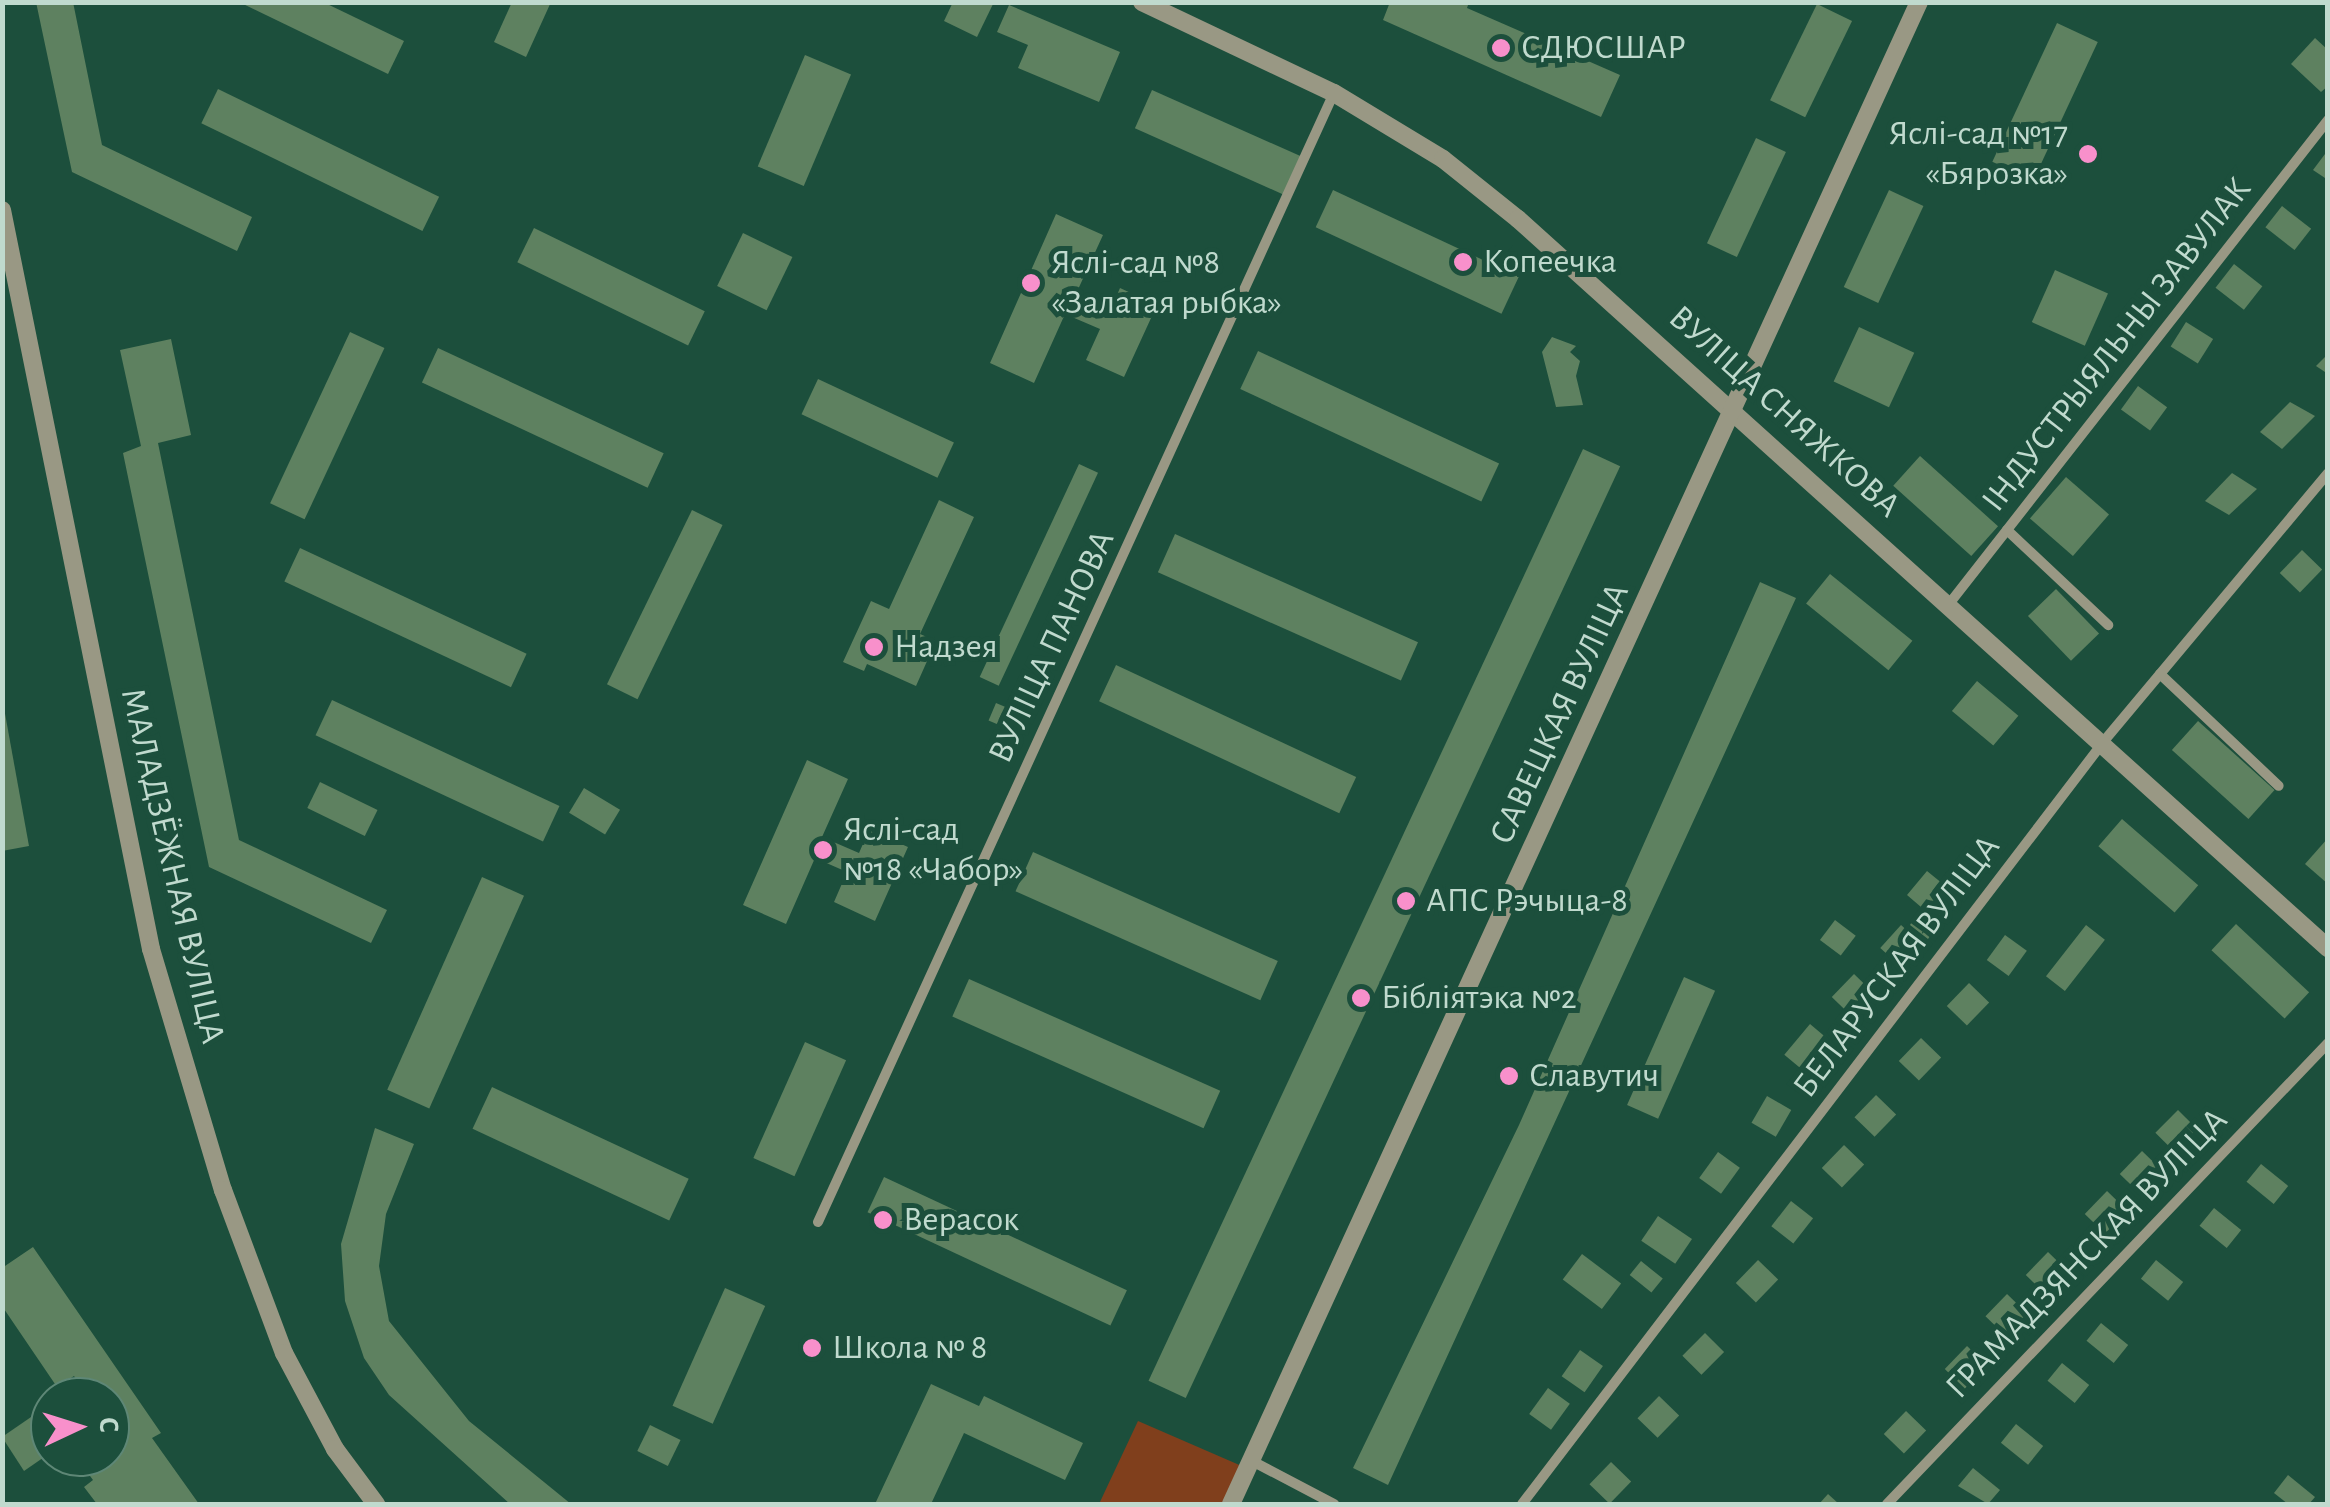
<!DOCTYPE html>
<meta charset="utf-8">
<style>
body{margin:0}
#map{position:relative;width:2330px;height:1507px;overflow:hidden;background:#1c4f3c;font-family:"Alegreya Sans",sans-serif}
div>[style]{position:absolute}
.green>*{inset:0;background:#803f1c}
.building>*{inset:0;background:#5e8160;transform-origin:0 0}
.minor>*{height:10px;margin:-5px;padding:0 5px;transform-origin:5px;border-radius:5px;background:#999884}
.tertiary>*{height:18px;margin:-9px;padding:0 9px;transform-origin:9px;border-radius:9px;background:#999884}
.dots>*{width:28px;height:28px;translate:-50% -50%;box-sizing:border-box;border:5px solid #1c4f3c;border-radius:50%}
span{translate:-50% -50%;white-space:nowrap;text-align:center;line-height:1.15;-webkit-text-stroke:10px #1c4f3c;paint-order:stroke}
.poi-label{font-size:35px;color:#c0dace}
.left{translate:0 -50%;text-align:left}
.right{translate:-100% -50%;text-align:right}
.street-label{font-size:35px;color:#c0dace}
.frame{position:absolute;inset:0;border:5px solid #c0dace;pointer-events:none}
.north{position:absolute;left:30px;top:1377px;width:100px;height:100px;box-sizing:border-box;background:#1c4f3c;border:2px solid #5e8776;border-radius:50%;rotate:86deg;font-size:28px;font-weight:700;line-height:40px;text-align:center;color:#c0dace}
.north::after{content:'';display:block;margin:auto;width:35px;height:45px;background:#f890cb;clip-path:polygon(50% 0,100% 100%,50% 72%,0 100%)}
</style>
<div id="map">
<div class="green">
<div style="clip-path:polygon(1138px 1421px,1244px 1467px,1227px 1504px,1099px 1504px)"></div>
</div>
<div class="building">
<div style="clip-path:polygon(36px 2px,73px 2px,102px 145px,252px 217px,237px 251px,72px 172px)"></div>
<div style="clip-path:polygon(239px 2px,323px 2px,404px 41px,388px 74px)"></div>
<div style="clip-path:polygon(512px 2px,551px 2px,526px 57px,494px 42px)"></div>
<div style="clip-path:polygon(953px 2px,994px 2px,977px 37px,944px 21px)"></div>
<div style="clip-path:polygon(1390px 2px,1469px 2px,1467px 8px,1620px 75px,1601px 117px,1383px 20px)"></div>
<div style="left:1817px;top:4px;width:39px;height:107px;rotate:26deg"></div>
<div style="clip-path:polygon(1009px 5px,1120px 52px,1099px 102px,1018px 68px,1028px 45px,997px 32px)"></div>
<div style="left:2057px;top:23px;width:45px;height:153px;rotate:25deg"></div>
<div style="clip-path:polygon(2315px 38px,2328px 50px,2328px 86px,2321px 92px,2291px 64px)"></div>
<div style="left:805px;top:55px;width:50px;height:121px;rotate:23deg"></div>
<div style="left:218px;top:89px;width:246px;height:38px;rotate:26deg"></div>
<div style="left:1152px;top:90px;width:163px;height:42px;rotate:24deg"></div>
<div style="left:1756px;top:138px;width:33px;height:116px;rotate:25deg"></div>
<div style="clip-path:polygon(2328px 150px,2328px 180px,2313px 170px)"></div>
<div style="left:1333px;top:190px;width:205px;height:41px;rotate:25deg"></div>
<div style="left:1889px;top:190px;width:38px;height:107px;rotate:25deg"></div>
<div style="left:2282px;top:206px;width:37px;height:27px;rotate:38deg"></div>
<div style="clip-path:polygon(1056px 214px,1103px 235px,1075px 296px,1110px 311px,1120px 288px,1157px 305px,1124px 377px,1086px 360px,1100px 329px,1065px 314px,1034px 383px,990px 363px)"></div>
<div style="left:534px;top:228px;width:190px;height:38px;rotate:26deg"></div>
<div style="left:743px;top:233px;width:55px;height:59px;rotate:26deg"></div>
<div style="left:2234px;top:264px;width:36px;height:30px;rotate:38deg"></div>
<div style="left:2055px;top:270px;width:58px;height:57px;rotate:24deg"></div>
<div style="left:2186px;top:322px;width:32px;height:29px;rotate:32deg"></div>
<div style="left:1859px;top:327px;width:61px;height:60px;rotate:25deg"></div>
<div style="left:350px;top:332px;width:38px;height:189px;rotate:25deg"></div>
<div style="clip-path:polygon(1552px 337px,1576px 346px,1570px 352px,1580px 361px,1576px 376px,1583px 405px,1556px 407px,1542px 352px)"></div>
<div style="clip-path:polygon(171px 339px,191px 435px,158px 443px,239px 840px,387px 910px,371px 943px,209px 867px,123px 453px,141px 446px,120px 350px)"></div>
<div style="left:438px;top:348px;width:249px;height:38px;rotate:25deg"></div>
<div style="left:1258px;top:351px;width:266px;height:42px;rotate:25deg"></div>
<div style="clip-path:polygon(2328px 354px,2328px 374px,2316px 366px)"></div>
<div style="left:818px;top:379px;width:150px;height:39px;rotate:25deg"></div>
<div style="left:2138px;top:386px;width:36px;height:29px;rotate:36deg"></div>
<div style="clip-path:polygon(2290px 402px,2315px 416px,2282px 449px,2260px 432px)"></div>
<div style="left:1583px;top:449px;width:41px;height:1028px;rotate:25deg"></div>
<div style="left:1920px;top:456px;width:105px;height:40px;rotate:42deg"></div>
<div style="left:1079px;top:464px;width:21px;height:235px;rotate:25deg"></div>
<div style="clip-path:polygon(2232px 473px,2257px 489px,2229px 515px,2205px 501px)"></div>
<div style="left:2066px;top:477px;width:57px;height:55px;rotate:41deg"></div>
<div style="clip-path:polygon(939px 500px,974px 517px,920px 634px,936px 641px,916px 686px,867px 664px,864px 671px,843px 662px,871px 601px,889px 609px)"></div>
<div style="left:692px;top:510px;width:34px;height:194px;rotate:26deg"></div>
<div style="left:1175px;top:534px;width:266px;height:42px;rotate:24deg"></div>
<div style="left:300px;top:548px;width:250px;height:37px;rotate:25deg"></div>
<div style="left:2302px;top:550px;width:28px;height:32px;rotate:44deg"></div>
<div style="left:1830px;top:574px;width:106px;height:38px;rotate:39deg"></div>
<div style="clip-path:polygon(1760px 582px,1796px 598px,1388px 1485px,1353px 1468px,1519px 1125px)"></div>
<div style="left:2056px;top:589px;width:62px;height:39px;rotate:46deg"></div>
<div style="left:1116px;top:665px;width:265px;height:40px;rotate:25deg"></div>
<div style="left:1977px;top:681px;width:54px;height:39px;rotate:40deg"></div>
<div style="clip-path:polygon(2px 697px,29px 846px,2px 851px)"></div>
<div style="left:332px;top:700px;width:251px;height:39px;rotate:25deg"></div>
<div style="left:996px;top:703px;width:28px;height:19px;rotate:23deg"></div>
<div style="left:2198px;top:721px;width:103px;height:39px;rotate:42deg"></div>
<div style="clip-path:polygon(807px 760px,848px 779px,822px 837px,859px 853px,869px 830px,908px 847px,875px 921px,834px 902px,847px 872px,815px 858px,786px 924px,743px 905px)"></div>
<div style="left:320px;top:782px;width:64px;height:29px;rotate:26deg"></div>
<div style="left:584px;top:788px;width:42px;height:29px;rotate:31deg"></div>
<div style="left:2122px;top:819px;width:101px;height:36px;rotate:41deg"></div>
<div style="clip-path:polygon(2328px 838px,2328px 884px,2305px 864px)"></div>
<div style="left:1033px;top:852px;width:268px;height:43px;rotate:24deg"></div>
<div style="clip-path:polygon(1927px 871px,1959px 897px,1928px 939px,1910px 925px,1921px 907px,1907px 895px)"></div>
<div style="left:482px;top:877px;width:46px;height:233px;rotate:24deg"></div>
<div style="left:1835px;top:920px;width:26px;height:25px;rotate:37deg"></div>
<div style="left:2236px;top:924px;width:100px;height:36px;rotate:43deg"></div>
<div style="left:1901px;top:925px;width:28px;height:31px;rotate:42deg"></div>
<div style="left:2086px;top:925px;width:24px;height:65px;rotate:38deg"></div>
<div style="left:2005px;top:935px;width:27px;height:31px;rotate:36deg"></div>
<div style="left:1854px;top:974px;width:28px;height:32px;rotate:44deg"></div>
<div style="left:1684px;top:977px;width:34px;height:140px;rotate:24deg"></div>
<div style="left:969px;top:979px;width:275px;height:41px;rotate:24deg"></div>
<div style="left:1969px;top:983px;width:28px;height:32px;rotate:44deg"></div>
<div style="left:1810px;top:1024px;width:33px;height:40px;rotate:40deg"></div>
<div style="left:1921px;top:1038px;width:28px;height:32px;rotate:44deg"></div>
<div style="left:805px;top:1042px;width:45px;height:127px;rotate:24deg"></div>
<div style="left:492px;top:1087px;width:217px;height:46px;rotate:25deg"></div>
<div style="left:1876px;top:1095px;width:28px;height:31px;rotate:44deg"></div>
<div style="left:1767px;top:1096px;width:28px;height:31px;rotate:30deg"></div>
<div style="left:2178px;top:1110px;width:27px;height:32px;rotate:45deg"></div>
<div style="clip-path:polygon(375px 1128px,414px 1144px,386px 1214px,379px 1266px,389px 1321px,469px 1421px,571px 1504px,510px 1504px,389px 1395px,364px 1358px,345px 1301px,341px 1244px)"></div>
<div style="left:1844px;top:1145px;width:28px;height:32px;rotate:44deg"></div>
<div style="left:2142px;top:1151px;width:28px;height:32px;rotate:44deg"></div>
<div style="left:1718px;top:1152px;width:27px;height:32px;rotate:36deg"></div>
<div style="left:2261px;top:1164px;width:35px;height:23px;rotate:39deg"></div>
<div style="left:884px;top:1177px;width:268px;height:39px;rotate:25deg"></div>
<div style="left:2107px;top:1191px;width:28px;height:32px;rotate:44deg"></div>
<div style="left:1791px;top:1201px;width:28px;height:32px;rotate:38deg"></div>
<div style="left:2214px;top:1208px;width:35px;height:23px;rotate:39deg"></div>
<div style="left:1658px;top:1216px;width:41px;height:30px;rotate:34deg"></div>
<div style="clip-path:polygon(33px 1247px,161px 1433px,152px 1438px,199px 1504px,97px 1504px,84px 1487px,93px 1480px,76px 1457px,110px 1457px,110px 1397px,88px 1397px,74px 1376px,57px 1387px,2px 1306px,2px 1268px)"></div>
<div style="left:2048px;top:1252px;width:28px;height:32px;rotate:44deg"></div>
<div style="left:1582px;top:1254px;width:49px;height:32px;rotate:37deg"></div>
<div style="left:1758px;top:1260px;width:28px;height:32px;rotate:44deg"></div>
<div style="left:2156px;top:1260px;width:35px;height:24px;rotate:39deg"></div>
<div style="left:1641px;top:1261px;width:28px;height:18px;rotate:39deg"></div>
<div style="left:725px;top:1288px;width:44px;height:129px;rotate:24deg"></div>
<div style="left:2007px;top:1294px;width:28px;height:31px;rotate:44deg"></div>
<div style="left:2101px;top:1323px;width:35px;height:23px;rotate:39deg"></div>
<div style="left:1705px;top:1333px;width:27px;height:32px;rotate:45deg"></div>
<div style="left:1967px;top:1346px;width:28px;height:32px;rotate:44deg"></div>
<div style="left:1580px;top:1350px;width:28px;height:32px;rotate:35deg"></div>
<div style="left:2062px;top:1363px;width:35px;height:23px;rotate:39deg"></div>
<div style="clip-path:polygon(931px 1384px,979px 1406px,984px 1396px,1083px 1443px,1065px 1480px,964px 1433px,931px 1504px,875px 1504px)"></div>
<div style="clip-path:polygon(75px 1387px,82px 1397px,60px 1397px)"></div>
<div style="left:1548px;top:1388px;width:27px;height:32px;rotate:36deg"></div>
<div style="left:1659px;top:1396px;width:28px;height:31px;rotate:44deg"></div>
<div style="clip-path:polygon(50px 1404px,50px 1453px,24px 1471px,2px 1437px)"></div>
<div style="left:1906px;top:1411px;width:28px;height:32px;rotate:44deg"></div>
<div style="left:2016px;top:1424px;width:35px;height:24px;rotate:39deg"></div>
<div style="left:650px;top:1425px;width:34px;height:29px;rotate:26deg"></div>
<div style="left:1611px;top:1462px;width:28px;height:31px;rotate:44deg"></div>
<div style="clip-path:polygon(1973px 1468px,2000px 1490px,1988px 1504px,1958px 1486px)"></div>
<div style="clip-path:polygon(2288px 1475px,2315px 1497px,2309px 1504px,2288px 1504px,2274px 1493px)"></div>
<div style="clip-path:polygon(1828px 1494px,1839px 1504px,1819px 1504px)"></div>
</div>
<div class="minor">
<div style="left:2007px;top:530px;width:139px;rotate:43.2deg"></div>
<div style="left:1949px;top:604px;width:615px;rotate:-51.94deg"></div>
<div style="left:2160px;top:674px;width:163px;rotate:43.3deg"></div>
<div style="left:818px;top:1222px;width:1241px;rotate:-65.44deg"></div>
<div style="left:1252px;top:1461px;width:93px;rotate:27.7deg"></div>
<div style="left:1522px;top:1504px;width:960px;rotate:-52.66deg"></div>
<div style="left:2104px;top:741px;width:349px;rotate:-50.1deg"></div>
<div style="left:1887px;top:1504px;width:638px;rotate:-46.27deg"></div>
</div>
<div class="tertiary">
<div style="left:1142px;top:2px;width:212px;rotate:25.4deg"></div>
<div style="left:1334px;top:93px;width:127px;rotate:31.2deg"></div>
<div style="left:1443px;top:159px;width:96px;rotate:38.7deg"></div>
<div style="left:1518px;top:219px;width:1090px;rotate:41.99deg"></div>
<div style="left:2px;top:210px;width:754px;rotate:78.6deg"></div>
<div style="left:151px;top:949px;width:252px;rotate:73.4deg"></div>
<div style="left:223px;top:1190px;width:174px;rotate:69.5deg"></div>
<div style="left:284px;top:1353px;width:109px;rotate:62deg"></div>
<div style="left:335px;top:1449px;width:69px;rotate:53.3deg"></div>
<div style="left:1231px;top:1504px;width:1652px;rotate:-65.39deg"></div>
</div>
<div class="dots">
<div style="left:1501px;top:48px;background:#f890cb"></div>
<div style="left:2088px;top:154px;background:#f890cb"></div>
<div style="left:1463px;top:262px;background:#f890cb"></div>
<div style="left:1031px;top:283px;background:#f890cb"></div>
<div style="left:874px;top:647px;background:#f890cb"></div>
<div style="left:823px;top:850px;background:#f890cb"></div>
<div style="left:1406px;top:901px;background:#f890cb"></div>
<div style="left:1361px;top:998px;background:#f890cb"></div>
<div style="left:1509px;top:1076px;background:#f890cb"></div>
<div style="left:883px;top:1220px;background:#f890cb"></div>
<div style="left:812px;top:1348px;background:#f890cb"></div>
</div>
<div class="poi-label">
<span class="left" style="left:1521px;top:48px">СДЮСШАР</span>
<span class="right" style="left:2068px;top:154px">Яслі-сад №17<br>«Бярозка»</span>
<span class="left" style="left:1483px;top:262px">Копеечка</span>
<span class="left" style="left:1051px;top:283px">Яслі-сад №8<br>«Залатая рыбка»</span>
<span class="left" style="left:894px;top:647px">Надзея</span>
<span class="left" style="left:843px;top:850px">Яслі-сад<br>№18 «Чабор»</span>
<span class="left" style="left:1426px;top:901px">АПС Рэчыца-8</span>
<span class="left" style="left:1381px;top:998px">Бібліятэка №2</span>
<span class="left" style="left:1529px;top:1076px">Славутич</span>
<span class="left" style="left:903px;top:1220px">Верасок</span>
<span class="left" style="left:832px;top:1348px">Школа № 8</span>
</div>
<div class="street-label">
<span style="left:2117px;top:345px;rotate:-52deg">ІНДУСТРЫЯЛЬНЫ ЗАВУЛАК</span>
<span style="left:1784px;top:412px;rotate:42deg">ВУЛІЦА СНЯЖКОВА</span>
<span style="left:1052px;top:647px;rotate:-65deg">ВУЛІЦА ПАНОВА</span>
<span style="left:1560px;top:714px;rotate:-65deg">САВЕЦКАЯ ВУЛІЦА</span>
<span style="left:172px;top:866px;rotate:77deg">МАЛАДЗЁЖНАЯ ВУЛІЦА</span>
<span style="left:1897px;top:967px;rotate:-53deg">БЕЛАРУСКАЯ ВУЛІЦА</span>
<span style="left:2087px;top:1254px;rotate:-46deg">ГРАМАДЗЯНСКАЯ ВУЛІЦА</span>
</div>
<div class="frame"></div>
<div class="north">С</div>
</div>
